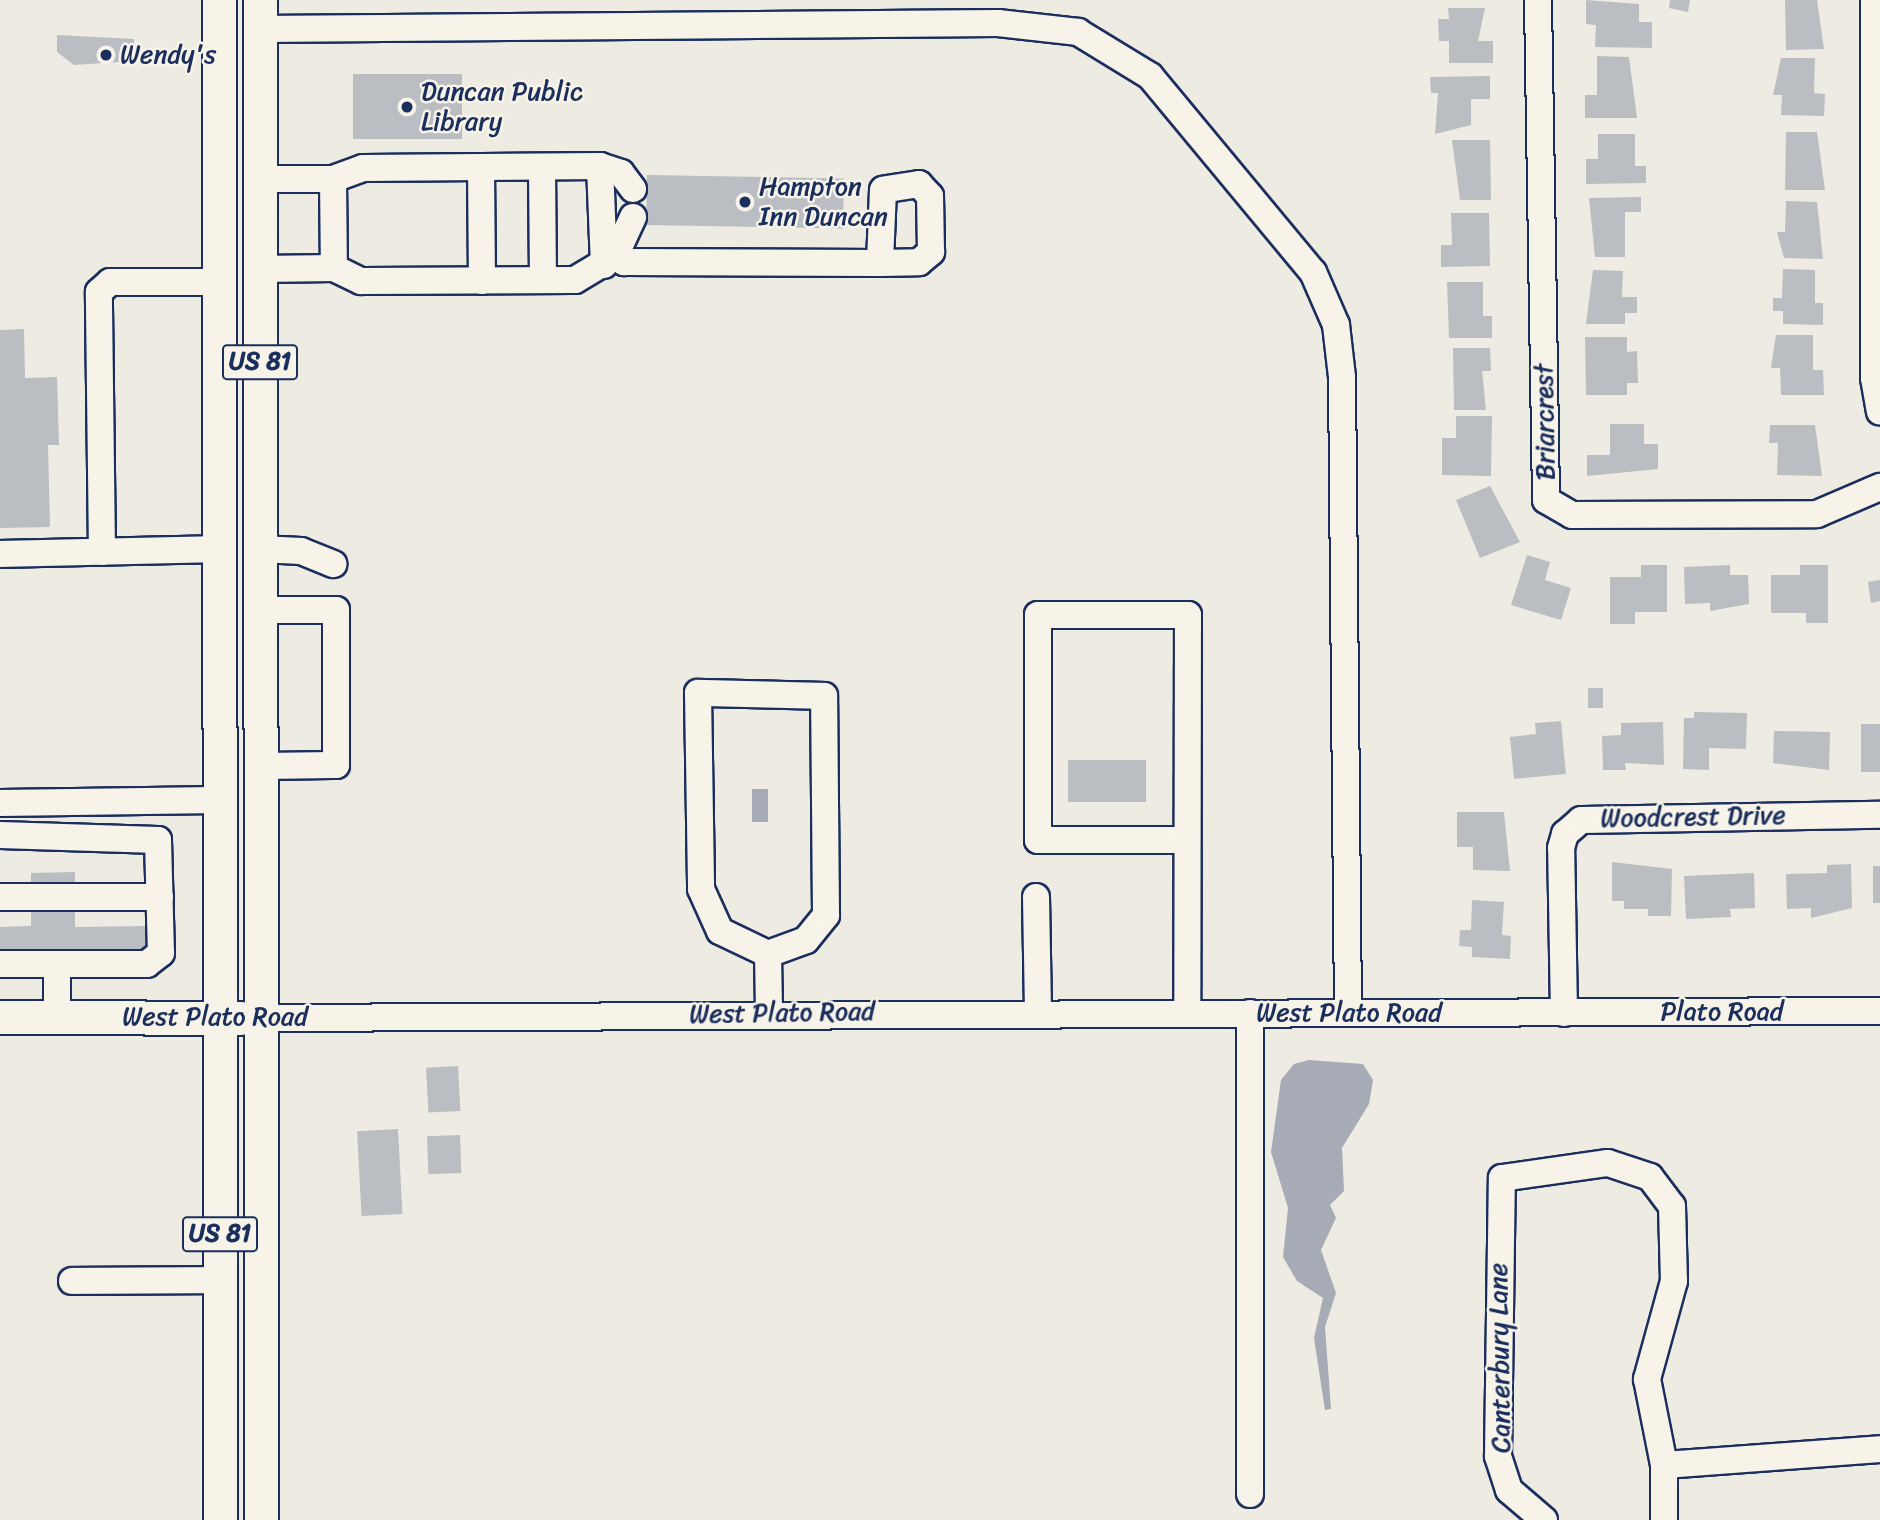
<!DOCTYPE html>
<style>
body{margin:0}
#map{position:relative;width:1880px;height:1520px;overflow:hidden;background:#eeebe2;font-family:Sriracha,sans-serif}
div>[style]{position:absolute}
.water>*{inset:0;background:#a6abb5;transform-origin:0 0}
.building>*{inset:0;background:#babdc2;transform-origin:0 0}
.roads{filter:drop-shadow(2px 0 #1b2f5e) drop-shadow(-2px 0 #1b2f5e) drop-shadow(0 2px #1b2f5e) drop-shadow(0 -2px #1b2f5e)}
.minor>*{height:26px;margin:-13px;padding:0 13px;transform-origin:13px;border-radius:13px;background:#f7f3e8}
.major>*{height:33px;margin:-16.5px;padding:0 16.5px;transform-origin:16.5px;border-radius:16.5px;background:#f7f3e8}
.dots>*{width:19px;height:19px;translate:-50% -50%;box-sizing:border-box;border:4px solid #f7f3e8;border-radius:50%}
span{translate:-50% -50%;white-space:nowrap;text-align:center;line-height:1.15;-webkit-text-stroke:5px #f7f3e8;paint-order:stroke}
.shield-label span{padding:2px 5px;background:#f7f3e8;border:2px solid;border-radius:5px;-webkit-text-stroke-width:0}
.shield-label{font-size:24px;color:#1b2f5e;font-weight:700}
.poi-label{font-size:26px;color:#1b2f5e}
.left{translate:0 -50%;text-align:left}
.street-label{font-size:26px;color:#1b2f5e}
</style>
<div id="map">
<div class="water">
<div style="left:752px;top:789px;width:16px;height:33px"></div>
<div style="clip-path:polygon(1309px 1060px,1363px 1064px,1373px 1080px,1369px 1104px,1342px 1148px,1344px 1191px,1330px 1205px,1336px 1218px,1321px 1250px,1336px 1293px,1325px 1327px,1331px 1409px,1325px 1410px,1314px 1338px,1323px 1298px,1297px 1281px,1283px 1257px,1288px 1208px,1271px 1152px,1281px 1080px,1294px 1064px)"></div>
</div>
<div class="building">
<div style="clip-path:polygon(1586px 0,1639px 4px,1639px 22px,1652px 22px,1652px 48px,1595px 47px,1596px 25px,1586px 24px)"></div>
<div style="clip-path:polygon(1670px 0,1690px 0,1688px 12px,1669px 8px)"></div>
<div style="clip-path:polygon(1785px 0,1817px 0,1824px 49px,1786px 50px)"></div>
<div style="clip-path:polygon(1448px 8px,1485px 8px,1478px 41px,1493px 41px,1493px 63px,1449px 63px,1449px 41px,1439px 41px,1438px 19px,1449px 19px)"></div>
<div style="clip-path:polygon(57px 35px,134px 39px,134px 61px,74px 65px,57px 52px)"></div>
<div style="clip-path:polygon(1597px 56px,1629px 57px,1637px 118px,1585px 118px,1585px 95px,1597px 95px)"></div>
<div style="clip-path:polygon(1781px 58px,1815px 58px,1814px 93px,1825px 94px,1824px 116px,1781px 115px,1782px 95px,1773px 95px)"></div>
<div style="left:462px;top:74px;width:65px;height:109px;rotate:90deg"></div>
<div style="clip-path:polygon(1490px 76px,1490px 99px,1471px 99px,1471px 125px,1435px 134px,1438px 93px,1431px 93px,1430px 77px)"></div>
<div style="clip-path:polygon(1786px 132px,1817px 132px,1825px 190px,1785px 190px)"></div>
<div style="clip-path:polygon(1598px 134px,1635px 134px,1635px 166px,1646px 166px,1646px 183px,1586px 184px,1586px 159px,1598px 159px)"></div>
<div style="clip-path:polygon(1452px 140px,1490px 140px,1491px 200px,1460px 200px)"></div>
<div style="left:647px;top:175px;width:197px;height:50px;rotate:1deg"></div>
<div style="clip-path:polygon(1641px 197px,1641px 212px,1625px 212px,1625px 257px,1595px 257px,1589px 198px)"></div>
<div style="clip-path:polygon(1786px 201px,1817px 202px,1823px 259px,1784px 258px,1777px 232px,1785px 232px)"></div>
<div style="clip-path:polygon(1451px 213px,1489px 213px,1490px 266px,1441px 267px,1441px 245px,1452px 245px)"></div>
<div style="clip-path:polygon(1783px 269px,1815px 270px,1815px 303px,1823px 303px,1823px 325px,1783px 324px,1783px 311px,1773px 311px,1773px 298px,1782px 298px)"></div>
<div style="clip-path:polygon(1593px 270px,1623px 271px,1622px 297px,1637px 297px,1637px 313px,1625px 313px,1625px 324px,1586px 324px)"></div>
<div style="clip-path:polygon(1447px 282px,1483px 282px,1483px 316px,1492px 316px,1492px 338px,1449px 338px)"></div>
<div style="clip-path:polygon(24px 329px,25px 378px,57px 377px,59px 445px,48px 445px,50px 527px,0 528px,0 330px)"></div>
<div style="clip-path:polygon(1776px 335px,1813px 335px,1813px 370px,1823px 370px,1824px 395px,1781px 395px,1780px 368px,1771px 368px)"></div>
<div style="clip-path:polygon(1585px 337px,1627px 337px,1627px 352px,1637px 351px,1638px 383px,1627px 383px,1627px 395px,1586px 395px)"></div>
<div style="clip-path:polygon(1453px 348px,1490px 348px,1491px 371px,1482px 371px,1486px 410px,1454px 410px)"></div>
<div style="clip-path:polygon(1456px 416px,1492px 416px,1491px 476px,1442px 475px,1442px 438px,1456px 438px)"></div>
<div style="clip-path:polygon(1610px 424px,1644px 424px,1644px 444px,1658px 444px,1658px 469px,1587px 476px,1587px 455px,1610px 455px)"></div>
<div style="clip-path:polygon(1770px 425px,1815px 425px,1822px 476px,1777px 475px,1778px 443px,1769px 443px)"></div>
<div style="clip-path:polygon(1490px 486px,1520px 542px,1480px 558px,1456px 500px)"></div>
<div style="clip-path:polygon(1527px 555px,1550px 562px,1545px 580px,1571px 588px,1561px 620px,1511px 605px)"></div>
<div style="clip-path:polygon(1641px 565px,1667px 565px,1667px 612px,1635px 612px,1635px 624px,1610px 624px,1610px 577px,1641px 577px)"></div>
<div style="clip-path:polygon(1730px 565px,1730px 575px,1748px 575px,1749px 604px,1710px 611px,1710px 603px,1685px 604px,1684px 567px)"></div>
<div style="clip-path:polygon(1800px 565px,1828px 565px,1828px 623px,1806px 623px,1806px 613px,1771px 613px,1771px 575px,1800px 575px)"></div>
<div style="clip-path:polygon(1880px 580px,1880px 601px,1871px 603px,1868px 582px)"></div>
<div style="left:1588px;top:688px;width:15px;height:20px"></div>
<div style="clip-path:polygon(1694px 712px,1747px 713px,1746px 749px,1709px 748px,1709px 770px,1683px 769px,1684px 718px,1694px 718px)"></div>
<div style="clip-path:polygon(1561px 721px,1566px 774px,1514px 779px,1510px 737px,1536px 734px,1535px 723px)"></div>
<div style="clip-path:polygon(1663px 722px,1664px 765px,1625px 763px,1626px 770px,1603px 770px,1602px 736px,1621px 735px,1621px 723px)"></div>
<div style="left:1861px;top:724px;width:19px;height:48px"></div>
<div style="clip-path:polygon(1774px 731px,1830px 732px,1829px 770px,1773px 763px)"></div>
<div style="left:1068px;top:760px;width:78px;height:42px"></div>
<div style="clip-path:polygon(1457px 812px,1504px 812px,1510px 871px,1473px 870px,1473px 847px,1457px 847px)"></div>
<div style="clip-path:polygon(1612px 862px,1672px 869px,1671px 916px,1648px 916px,1648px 909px,1624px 909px,1624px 901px,1612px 901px)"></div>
<div style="clip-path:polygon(1851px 864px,1852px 908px,1811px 918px,1811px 908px,1787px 909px,1786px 874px,1827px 873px,1827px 865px)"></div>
<div style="left:1873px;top:866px;width:7px;height:37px"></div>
<div style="clip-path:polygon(75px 872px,75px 927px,150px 926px,150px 951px,0 952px,0 927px,31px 926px,31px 873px)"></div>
<div style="clip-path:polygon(1754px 873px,1755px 908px,1730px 909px,1731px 917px,1686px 919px,1684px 876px)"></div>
<div style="clip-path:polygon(1472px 900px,1504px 902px,1502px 935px,1511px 936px,1510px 959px,1472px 957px,1472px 947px,1459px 946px,1460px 930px,1471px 930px)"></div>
<div style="left:458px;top:1066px;width:45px;height:32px;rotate:87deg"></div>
<div style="left:398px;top:1129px;width:85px;height:41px;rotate:87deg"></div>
<div style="left:460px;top:1135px;width:38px;height:33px;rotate:88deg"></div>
</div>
<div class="roads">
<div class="minor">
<div style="left:1538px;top:0;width:500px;rotate:89.08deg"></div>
<div style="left:1546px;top:500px;width:30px;rotate:30deg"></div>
<div style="left:1572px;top:515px;width:245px;rotate:-0.2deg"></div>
<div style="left:1817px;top:514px;width:69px;rotate:-23.2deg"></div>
<div style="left:1874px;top:0;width:378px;rotate:90deg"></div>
<div style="left:1874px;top:378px;width:34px;rotate:80deg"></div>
<div style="left:260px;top:29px;width:738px;rotate:-0.47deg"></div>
<div style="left:998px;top:23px;width:81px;rotate:6.4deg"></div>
<div style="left:1078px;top:32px;width:84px;rotate:31.4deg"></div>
<div style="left:1150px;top:76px;width:255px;rotate:50.3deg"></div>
<div style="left:1313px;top:272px;width:58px;rotate:66.5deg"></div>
<div style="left:1336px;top:325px;width:52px;rotate:83.4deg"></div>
<div style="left:1342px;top:377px;width:636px;rotate:89.46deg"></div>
<div style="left:600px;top:166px;width:99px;rotate:87.7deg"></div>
<div style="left:481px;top:167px;width:114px;rotate:89.5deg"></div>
<div style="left:542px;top:167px;width:113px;rotate:89.5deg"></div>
<div style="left:260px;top:179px;width:73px"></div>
<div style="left:333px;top:179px;width:32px;rotate:-20deg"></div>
<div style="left:363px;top:168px;width:237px;rotate:-0.5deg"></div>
<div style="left:600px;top:166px;width:22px;rotate:18deg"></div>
<div style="left:621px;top:173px;width:20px;rotate:53deg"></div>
<div style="left:333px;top:179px;width:89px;rotate:89.4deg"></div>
<div style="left:615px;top:256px;width:11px;rotate:34deg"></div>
<div style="left:624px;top:262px;width:256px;rotate:0.2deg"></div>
<div style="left:880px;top:263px;width:39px;rotate:-1deg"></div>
<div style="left:919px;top:262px;width:16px;rotate:-40deg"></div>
<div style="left:931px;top:252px;width:56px;rotate:-91deg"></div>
<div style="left:930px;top:196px;width:16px;rotate:-133deg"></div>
<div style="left:919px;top:184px;width:36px;rotate:171deg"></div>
<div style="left:883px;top:190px;width:73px;rotate:92.4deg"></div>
<div style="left:260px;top:269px;width:74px;rotate:-0.8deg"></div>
<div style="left:334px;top:268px;width:30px;rotate:26deg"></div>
<div style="left:361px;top:281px;width:214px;rotate:-0.3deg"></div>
<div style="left:575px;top:280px;width:47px;rotate:-31deg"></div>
<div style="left:615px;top:256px;width:43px;rotate:-65.2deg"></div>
<div style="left:260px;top:549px;width:41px;rotate:2.8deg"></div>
<div style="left:301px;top:551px;width:35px;rotate:22deg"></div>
<div style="left:102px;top:552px;width:260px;rotate:-90.7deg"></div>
<div style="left:99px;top:292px;width:15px;rotate:-42deg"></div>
<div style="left:110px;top:282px;width:110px"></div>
<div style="left:0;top:554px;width:220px;rotate:-1.3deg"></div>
<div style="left:260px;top:610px;width:76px"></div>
<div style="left:336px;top:610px;width:155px;rotate:90deg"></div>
<div style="left:336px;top:765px;width:76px;rotate:179.2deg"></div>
<div style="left:0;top:803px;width:218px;rotate:-0.8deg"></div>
<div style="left:0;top:835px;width:158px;rotate:1.8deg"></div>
<div style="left:158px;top:840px;width:113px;rotate:88.5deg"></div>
<div style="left:161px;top:953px;width:18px;rotate:142deg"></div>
<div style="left:147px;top:964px;width:147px;rotate:180deg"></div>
<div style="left:1187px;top:840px;width:149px;rotate:180deg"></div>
<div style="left:1038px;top:840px;width:225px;rotate:-90deg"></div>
<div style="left:1038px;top:615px;width:150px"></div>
<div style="left:1188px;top:615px;width:398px;rotate:90.1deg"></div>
<div style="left:0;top:897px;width:160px"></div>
<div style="left:1036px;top:897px;width:113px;rotate:89deg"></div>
<div style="left:768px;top:954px;width:40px;rotate:-20.2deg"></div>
<div style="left:806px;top:940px;width:32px;rotate:-51deg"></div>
<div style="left:826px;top:915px;width:219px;rotate:-90.5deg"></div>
<div style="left:824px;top:696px;width:126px;rotate:-178.6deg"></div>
<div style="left:698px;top:693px;width:196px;rotate:89.1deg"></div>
<div style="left:701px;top:889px;width:46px;rotate:65.7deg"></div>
<div style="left:720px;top:931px;width:53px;rotate:25.6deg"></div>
<div style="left:768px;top:954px;width:60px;rotate:89deg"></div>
<div style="left:57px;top:964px;width:53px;rotate:90deg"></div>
<div style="left:1564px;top:1013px;width:165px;rotate:-91deg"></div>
<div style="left:1561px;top:848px;width:15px;rotate:-74deg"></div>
<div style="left:1565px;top:834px;width:21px;rotate:-41deg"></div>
<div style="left:1581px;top:820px;width:299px;rotate:-1deg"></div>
<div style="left:260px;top:1018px;width:1620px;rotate:-0.25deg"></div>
<div style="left:72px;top:1281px;width:148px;rotate:-0.4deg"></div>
<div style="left:1250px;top:1494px;width:481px;rotate:-90deg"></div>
<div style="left:1544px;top:1520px;width:46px;rotate:-139.4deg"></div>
<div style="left:1509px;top:1490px;width:36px;rotate:-108deg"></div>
<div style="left:1498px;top:1456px;width:278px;rotate:-89.2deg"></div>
<div style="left:1502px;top:1178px;width:107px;rotate:-8.1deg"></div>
<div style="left:1608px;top:1163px;width:44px;rotate:18.4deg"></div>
<div style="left:1650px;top:1177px;width:36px;rotate:53deg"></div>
<div style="left:1672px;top:1206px;width:75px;rotate:88.5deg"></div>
<div style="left:1674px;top:1281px;width:102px;rotate:105.4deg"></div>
<div style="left:1647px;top:1379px;width:88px;rotate:78.8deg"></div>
<div style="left:1664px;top:1520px;width:55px;rotate:-90deg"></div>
<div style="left:1664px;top:1465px;width:217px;rotate:-4.2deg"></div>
</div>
<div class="major">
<div style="left:219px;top:0;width:1520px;rotate:89.96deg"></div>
<div style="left:260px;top:0;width:1520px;rotate:89.96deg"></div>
<div style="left:0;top:1017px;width:240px;rotate:0.2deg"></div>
</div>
</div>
<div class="dots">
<div style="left:106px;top:55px;background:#1b2f5e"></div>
<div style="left:407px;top:107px;background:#1b2f5e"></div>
<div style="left:745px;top:202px;background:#1b2f5e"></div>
</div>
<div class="shield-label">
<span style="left:260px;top:362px">US 81</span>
<span style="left:220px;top:1234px">US 81</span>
</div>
<div class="poi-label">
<span class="left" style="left:120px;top:55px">Wendy's</span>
<span class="left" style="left:421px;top:107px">Duncan Public<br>Library</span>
<span class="left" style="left:759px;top:202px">Hampton<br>Inn Duncan</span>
</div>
<div class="street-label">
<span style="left:1545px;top:422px;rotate:-91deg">Briarcrest</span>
<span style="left:1693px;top:817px;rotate:-1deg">Woodcrest Drive</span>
<span style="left:1722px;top:1012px">Plato Road</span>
<span style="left:782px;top:1013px;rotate:-1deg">West Plato Road</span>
<span style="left:1349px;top:1013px">West Plato Road</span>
<span style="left:215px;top:1017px">West Plato Road</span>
<span style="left:1500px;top:1358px;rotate:-91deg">Canterbury Lane</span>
</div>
</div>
